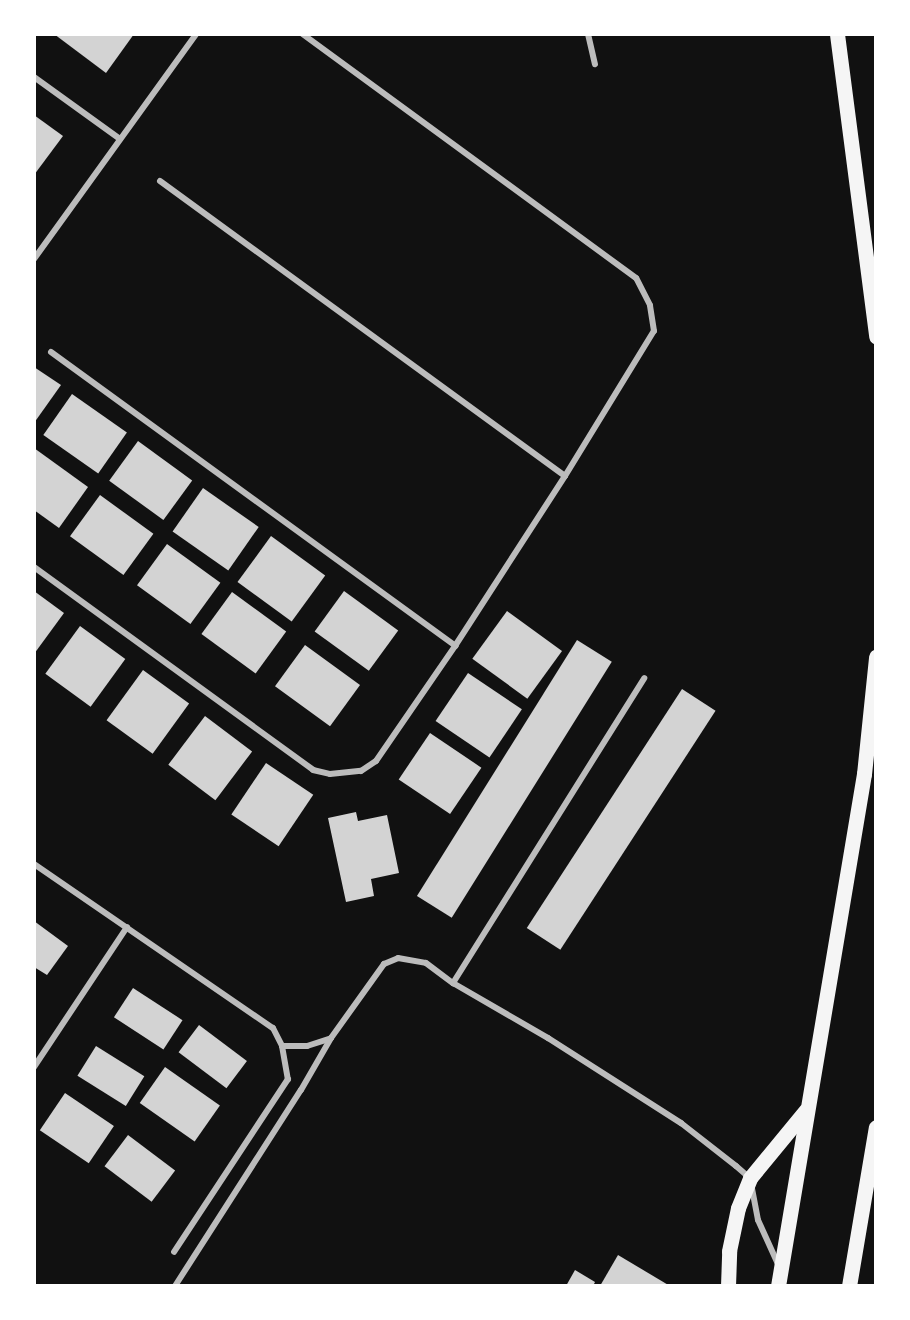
<!DOCTYPE html>
<style>
body{margin:0}
#map{position:relative;width:910px;height:1320px;overflow:hidden;background:#111;font-family:Karla,sans-serif}
div>[style]{position:absolute}
.building>*{inset:0;background:#d3d3d3;transform-origin:0 0}
.minor>*{height:6px;margin:-3px;padding:0 3px;transform-origin:3px;border-radius:3px;background:#bcbcbc}
.trunk>*{height:15px;margin:-7.5px;padding:0 7.5px;transform-origin:7.5px;border-radius:7.5px;background:#f5f5f5}
span{translate:-50% -50%;white-space:nowrap;text-align:center;line-height:1.15;-webkit-text-stroke:5px #fff;paint-order:stroke}
.frame{position:absolute;inset:0;border:36px solid #fff;pointer-events:none}
</style>
<div id="map">
<div class="building">
<div style="clip-path:polygon(54px 34px,134px 34px,106px 73px)"></div>
<div style="clip-path:polygon(34px 115px,63px 136px,34px 175px)"></div>
<div style="clip-path:polygon(34px 367px,61px 385px,34px 423px)"></div>
<div style="left:72px;top:394px;width:67px;height:50px;rotate:35deg"></div>
<div style="left:138px;top:441px;width:67px;height:49px;rotate:36deg"></div>
<div style="clip-path:polygon(34px 448px,88px 487px,59px 528px,34px 510px)"></div>
<div style="left:203px;top:488px;width:68px;height:53px;rotate:35deg"></div>
<div style="left:100px;top:495px;width:66px;height:51px;rotate:36deg"></div>
<div style="left:271px;top:536px;width:67px;height:57px;rotate:36deg"></div>
<div style="left:167px;top:544px;width:66px;height:51px;rotate:36deg"></div>
<div style="clip-path:polygon(34px 591px,64px 613px,34px 654px)"></div>
<div style="left:344px;top:591px;width:67px;height:50px;rotate:36deg"></div>
<div style="left:232px;top:592px;width:67px;height:52px;rotate:36deg"></div>
<div style="left:507px;top:611px;width:68px;height:59px;rotate:36deg"></div>
<div style="left:80px;top:626px;width:56px;height:59px;rotate:36deg"></div>
<div style="left:577px;top:640px;width:41px;height:302px;rotate:32deg"></div>
<div style="left:305px;top:645px;width:68px;height:51px;rotate:36deg"></div>
<div style="left:143px;top:670px;width:57px;height:62px;rotate:36deg"></div>
<div style="left:468px;top:673px;width:65px;height:58px;rotate:34deg"></div>
<div style="left:682px;top:689px;width:40px;height:285px;rotate:33deg"></div>
<div style="left:205px;top:716px;width:59px;height:61px;rotate:37deg"></div>
<div style="left:430px;top:733px;width:62px;height:56px;rotate:34deg"></div>
<div style="left:266px;top:763px;width:57px;height:62px;rotate:34deg"></div>
<div style="clip-path:polygon(356px 812px,358px 821px,387px 815px,399px 873px,371px 879px,374px 896px,346px 902px,328px 818px)"></div>
<div style="clip-path:polygon(34px 921px,68px 946px,47px 975px,34px 967px)"></div>
<div style="left:133px;top:988px;width:59px;height:35px;rotate:33deg"></div>
<div style="left:199px;top:1025px;width:60px;height:34px;rotate:37deg"></div>
<div style="left:96px;top:1046px;width:57px;height:35px;rotate:32deg"></div>
<div style="left:165px;top:1067px;width:67px;height:44px;rotate:35deg"></div>
<div style="left:65px;top:1093px;width:59px;height:45px;rotate:34deg"></div>
<div style="left:128px;top:1135px;width:59px;height:39px;rotate:37deg"></div>
<div style="clip-path:polygon(618px 1255px,670px 1286px,600px 1286px)"></div>
<div style="clip-path:polygon(575px 1270px,595px 1282px,593px 1286px,566px 1286px)"></div>
</div>
<div class="minor">
<div style="left:588px;top:34px;width:31px;rotate:77deg"></div>
<div style="left:34px;top:77px;width:106px;rotate:35.8deg"></div>
<div style="left:160px;top:181px;width:501px;rotate:36.07deg"></div>
<div style="left:34px;top:259px;width:277px;rotate:-54.2deg"></div>
<div style="left:51px;top:352px;width:500px;rotate:36deg"></div>
<div style="left:34px;top:567px;width:345px;rotate:36deg"></div>
<div style="left:313px;top:770px;width:17px;rotate:13deg"></div>
<div style="left:330px;top:774px;width:31px;rotate:-6deg"></div>
<div style="left:361px;top:771px;width:18px;rotate:-34deg"></div>
<div style="left:376px;top:761px;width:140px;rotate:-55.5deg"></div>
<div style="left:455px;top:646px;width:202px;rotate:-57.1deg"></div>
<div style="left:565px;top:476px;width:170px;rotate:-58.5deg"></div>
<div style="left:654px;top:331px;width:26px;rotate:-99deg"></div>
<div style="left:650px;top:305px;width:30px;rotate:-117deg"></div>
<div style="left:636px;top:278px;width:413px;rotate:-143.8deg"></div>
<div style="left:34px;top:864px;width:290px;rotate:34.5deg"></div>
<div style="left:273px;top:1028px;width:20px;rotate:63deg"></div>
<div style="left:282px;top:1046px;width:34px;rotate:80deg"></div>
<div style="left:288px;top:1079px;width:207px;rotate:123.4deg"></div>
<div style="left:453px;top:983px;width:360px;rotate:-57.9deg"></div>
<div style="left:282px;top:1046px;width:25px"></div>
<div style="left:307px;top:1046px;width:25px;rotate:-18deg"></div>
<div style="left:331px;top:1038px;width:91px;rotate:-54.4deg"></div>
<div style="left:384px;top:964px;width:15px;rotate:-23deg"></div>
<div style="left:398px;top:958px;width:28px;rotate:10deg"></div>
<div style="left:426px;top:963px;width:34px;rotate:37deg"></div>
<div style="left:453px;top:983px;width:110px;rotate:30.1deg"></div>
<div style="left:548px;top:1038px;width:158px;rotate:32.6deg"></div>
<div style="left:681px;top:1123px;width:70px;rotate:38deg"></div>
<div style="left:736px;top:1166px;width:18px;rotate:41deg"></div>
<div style="left:750px;top:1178px;width:43px;rotate:79.2deg"></div>
<div style="left:758px;top:1220px;width:48px;rotate:65.6deg"></div>
<div style="left:34px;top:1067px;width:168px;rotate:-56.4deg"></div>
<div style="left:175px;top:1286px;width:233px;rotate:-57.3deg"></div>
<div style="left:301px;top:1090px;width:60px;rotate:-60deg"></div>
</div>
<div class="trunk">
<div style="left:837px;top:34px;width:305px;rotate:82.6deg"></div>
<div style="left:728px;top:1286px;width:35px;rotate:-88deg"></div>
<div style="left:729px;top:1251px;width:44px;rotate:-78.2deg"></div>
<div style="left:738px;top:1208px;width:32px;rotate:-68deg"></div>
<div style="left:750px;top:1178px;width:88px;rotate:-50.5deg"></div>
<div style="left:778px;top:1286px;width:519px;rotate:-80.47deg"></div>
<div style="left:864px;top:774px;width:118px;rotate:-84.1deg"></div>
<div style="left:849px;top:1286px;width:161px;rotate:-80.4deg"></div>
</div>
<div class="frame"></div>
</div>
